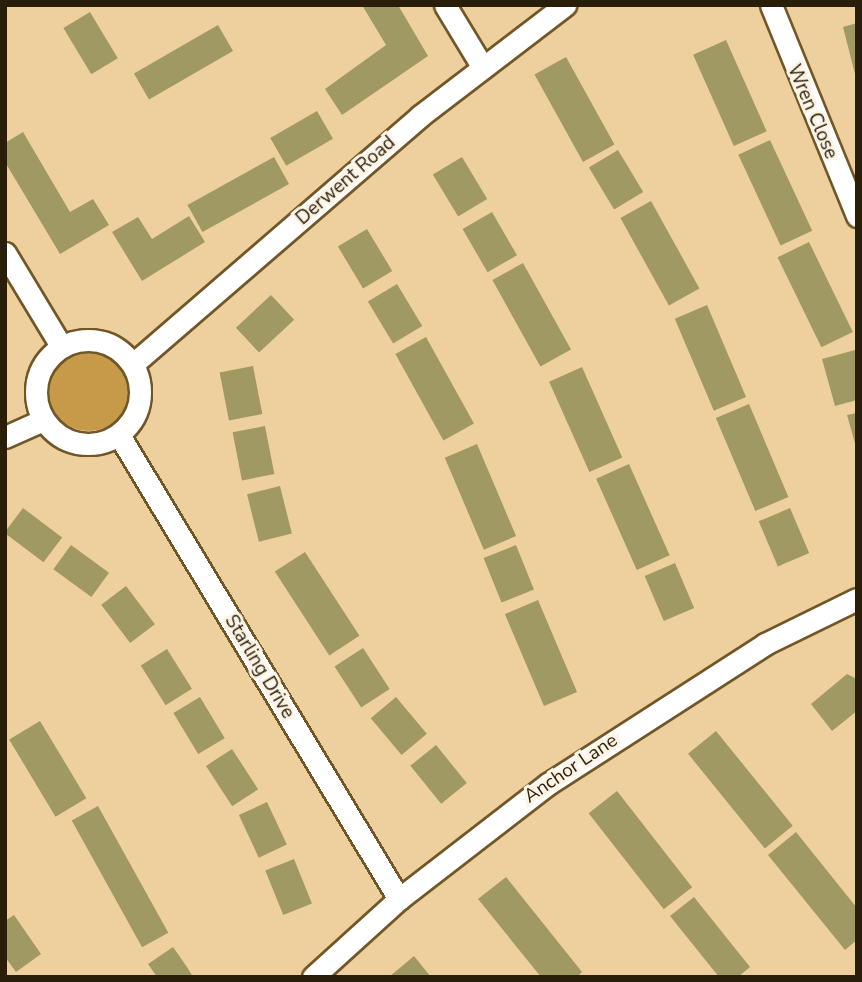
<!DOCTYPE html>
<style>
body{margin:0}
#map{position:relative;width:862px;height:982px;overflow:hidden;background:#eed09e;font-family:"Nunito Sans",sans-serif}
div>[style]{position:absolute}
.green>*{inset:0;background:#c69a49}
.round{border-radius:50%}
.building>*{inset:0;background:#a19963;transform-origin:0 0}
.roads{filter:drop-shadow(2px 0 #715728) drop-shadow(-2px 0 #715728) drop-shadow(0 2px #715728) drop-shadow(0 -2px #715728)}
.minor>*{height:21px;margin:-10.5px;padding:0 10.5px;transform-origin:10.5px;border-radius:10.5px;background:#fff}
.minor>.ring{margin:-10.5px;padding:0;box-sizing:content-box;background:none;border:21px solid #fff;border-radius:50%}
span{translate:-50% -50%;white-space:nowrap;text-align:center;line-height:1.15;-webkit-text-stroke:6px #fdf4e6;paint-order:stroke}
.street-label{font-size:19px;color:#291e0a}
.frame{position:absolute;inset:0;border:7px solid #291e0a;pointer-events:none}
</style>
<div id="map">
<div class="green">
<div class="round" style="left:48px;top:349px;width:82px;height:82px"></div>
</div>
<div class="building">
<div style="clip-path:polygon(362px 5px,398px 5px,428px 56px,342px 115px,325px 89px,386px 45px)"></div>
<div style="left:90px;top:12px;width:54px;height:31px;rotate:59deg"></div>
<div style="clip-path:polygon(857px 23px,857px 73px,855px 74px,843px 27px)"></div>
<div style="left:218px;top:25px;width:30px;height:97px;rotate:60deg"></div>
<div style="left:726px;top:40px;width:100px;height:36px;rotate:66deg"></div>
<div style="left:566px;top:57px;width:100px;height:36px;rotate:61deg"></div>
<div style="left:317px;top:111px;width:32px;height:54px;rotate:60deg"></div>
<div style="clip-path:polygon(23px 132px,70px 212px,93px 199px,109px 225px,60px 254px,5px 162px,5px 143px)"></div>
<div style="left:770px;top:140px;width:100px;height:35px;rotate:65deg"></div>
<div style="left:618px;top:150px;width:49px;height:34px;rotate:59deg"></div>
<div style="left:274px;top:157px;width:31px;height:99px;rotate:61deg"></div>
<div style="left:462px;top:157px;width:49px;height:34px;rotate:59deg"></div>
<div style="left:651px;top:201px;width:100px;height:35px;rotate:61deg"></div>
<div style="left:492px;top:212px;width:50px;height:34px;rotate:60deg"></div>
<div style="clip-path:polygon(189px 216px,205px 242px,142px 281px,112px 232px,138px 217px,152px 239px)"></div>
<div style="left:367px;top:229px;width:49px;height:34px;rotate:59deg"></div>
<div style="left:809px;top:242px;width:100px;height:35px;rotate:64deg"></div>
<div style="left:523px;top:263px;width:99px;height:35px;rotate:61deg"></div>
<div style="left:397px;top:284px;width:49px;height:34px;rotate:59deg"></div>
<div style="left:271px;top:295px;width:34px;height:48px;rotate:47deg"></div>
<div style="left:707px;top:305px;width:100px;height:35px;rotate:67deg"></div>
<div style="left:426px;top:337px;width:99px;height:35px;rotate:61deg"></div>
<div style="clip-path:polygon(855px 350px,857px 400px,835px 406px,822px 359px)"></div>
<div style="left:253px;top:366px;width:49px;height:34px;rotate:79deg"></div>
<div style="left:582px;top:367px;width:99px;height:36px;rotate:66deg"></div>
<div style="left:749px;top:404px;width:101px;height:36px;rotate:67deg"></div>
<div style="clip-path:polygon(857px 413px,857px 446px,856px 447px,847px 415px)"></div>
<div style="left:265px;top:426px;width:49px;height:33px;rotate:79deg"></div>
<div style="left:477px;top:444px;width:100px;height:35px;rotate:67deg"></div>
<div style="left:629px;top:464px;width:100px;height:36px;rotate:66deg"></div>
<div style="left:280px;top:486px;width:49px;height:34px;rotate:76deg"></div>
<div style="left:23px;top:508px;width:49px;height:31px;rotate:37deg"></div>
<div style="left:790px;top:508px;width:49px;height:34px;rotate:67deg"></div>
<div style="left:71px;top:545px;width:47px;height:30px;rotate:36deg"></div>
<div style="left:516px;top:545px;width:48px;height:35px;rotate:68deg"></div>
<div style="left:305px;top:552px;width:100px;height:36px;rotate:57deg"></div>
<div style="left:675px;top:563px;width:49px;height:33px;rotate:67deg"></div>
<div style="left:126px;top:586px;width:48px;height:31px;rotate:53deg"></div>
<div style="left:538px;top:600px;width:100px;height:36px;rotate:67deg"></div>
<div style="left:363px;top:648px;width:49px;height:34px;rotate:57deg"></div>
<div style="left:167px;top:649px;width:47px;height:31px;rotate:58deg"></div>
<div style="clip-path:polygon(847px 674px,857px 679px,857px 711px,832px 731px,811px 704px)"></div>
<div style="left:200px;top:697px;width:48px;height:31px;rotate:59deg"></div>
<div style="left:396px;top:697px;width:48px;height:33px;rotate:50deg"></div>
<div style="left:40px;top:721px;width:90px;height:36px;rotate:59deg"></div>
<div style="left:716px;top:731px;width:122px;height:36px;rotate:51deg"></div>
<div style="left:436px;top:745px;width:49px;height:33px;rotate:51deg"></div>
<div style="left:232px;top:749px;width:48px;height:31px;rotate:57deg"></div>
<div style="left:617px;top:791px;width:122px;height:36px;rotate:52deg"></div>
<div style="left:267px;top:802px;width:47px;height:31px;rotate:65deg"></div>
<div style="left:98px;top:806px;width:145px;height:30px;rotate:61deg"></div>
<div style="clip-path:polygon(796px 832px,857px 908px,857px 940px,845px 950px,768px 855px)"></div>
<div style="left:294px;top:859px;width:48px;height:31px;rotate:68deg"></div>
<div style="clip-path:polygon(506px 877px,582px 972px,577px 977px,541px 977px,478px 899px)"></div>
<div style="clip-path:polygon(694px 897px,750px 967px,738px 977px,719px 977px,670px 916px)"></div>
<div style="clip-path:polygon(14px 915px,41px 954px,16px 972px,5px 957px,5px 921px)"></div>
<div style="clip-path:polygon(173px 947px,187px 967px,193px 977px,157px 977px,148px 964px)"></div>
<div style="clip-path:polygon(414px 956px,431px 977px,389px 977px)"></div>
</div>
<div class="roads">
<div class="minor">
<div style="left:445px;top:5px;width:71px;rotate:58.8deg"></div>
<div style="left:771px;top:5px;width:228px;rotate:67.8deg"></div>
<div style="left:5px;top:253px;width:109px;rotate:58.9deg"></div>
<div class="ring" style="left:36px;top:340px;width:83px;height:83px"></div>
<div style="left:133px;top:364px;width:379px;rotate:-40.8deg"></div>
<div style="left:420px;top:116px;width:183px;rotate:-37.4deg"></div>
<div style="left:119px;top:435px;width:542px;rotate:58.89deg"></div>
<div style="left:5px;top:437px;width:42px;rotate:-24.1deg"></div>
<div style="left:313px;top:977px;width:116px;rotate:-42.2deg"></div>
<div style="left:399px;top:899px;width:188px;rotate:-37.7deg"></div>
<div style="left:548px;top:784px;width:258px;rotate:-32.8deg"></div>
<div style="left:765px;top:644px;width:102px;rotate:-26.1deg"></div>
</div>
</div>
<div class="street-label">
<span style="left:812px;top:112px;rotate:67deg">Wren Close</span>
<span style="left:346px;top:181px;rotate:-41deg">Derwent Road</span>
<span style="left:259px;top:667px;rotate:59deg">Starling Drive</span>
<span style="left:571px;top:769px;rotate:-34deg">Anchor Lane</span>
</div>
<div class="frame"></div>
</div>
